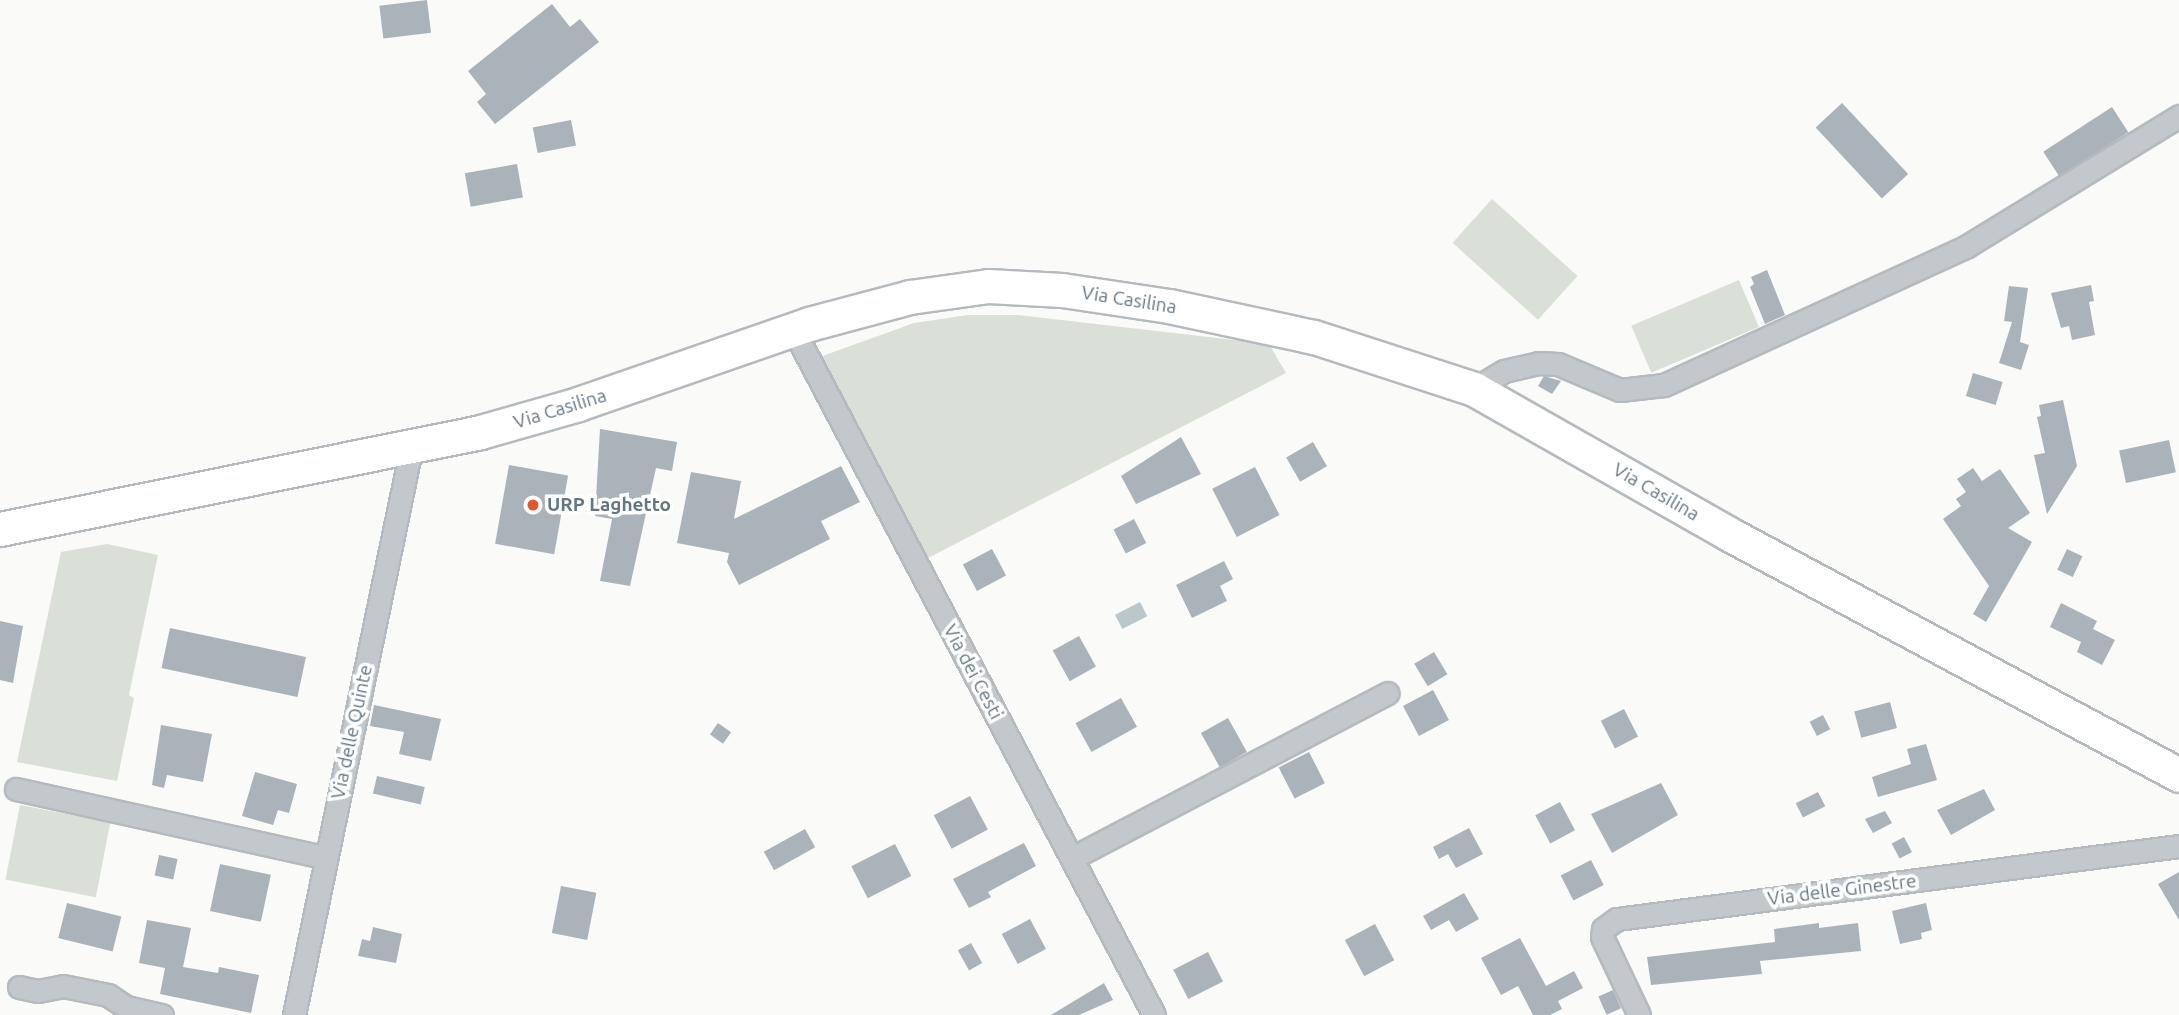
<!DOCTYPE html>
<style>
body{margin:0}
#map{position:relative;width:2179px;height:1015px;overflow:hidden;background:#fafaf8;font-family:Ubuntu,sans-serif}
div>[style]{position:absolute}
.green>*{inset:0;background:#dadfd7;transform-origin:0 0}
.water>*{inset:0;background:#bbc7cb;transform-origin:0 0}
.building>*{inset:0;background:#aab3b9;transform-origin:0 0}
.roads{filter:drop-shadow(2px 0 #b5babe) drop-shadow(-2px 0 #b5babe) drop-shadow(0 2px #b5babe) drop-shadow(0 -2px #b5babe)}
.street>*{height:21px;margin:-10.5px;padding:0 10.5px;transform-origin:10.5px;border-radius:10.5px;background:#c3c8cc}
.primary>*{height:33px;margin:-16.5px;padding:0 16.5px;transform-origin:16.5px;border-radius:16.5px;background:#fff}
.dots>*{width:19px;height:19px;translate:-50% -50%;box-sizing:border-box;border:4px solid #fff;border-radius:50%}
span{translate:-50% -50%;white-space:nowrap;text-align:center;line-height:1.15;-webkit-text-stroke:7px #fff;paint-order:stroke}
.street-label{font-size:19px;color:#657683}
.poi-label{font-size:19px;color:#657683;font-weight:700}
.left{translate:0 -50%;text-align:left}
</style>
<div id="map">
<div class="green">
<div style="left:1492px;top:199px;width:115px;height:59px;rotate:42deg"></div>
<div style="left:1739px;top:280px;width:51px;height:117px;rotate:67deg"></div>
<div style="clip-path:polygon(968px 315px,1018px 315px,1269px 344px,1286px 373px,926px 559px,817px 358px,914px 323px)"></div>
<div style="clip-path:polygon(107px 544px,158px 555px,129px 695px,134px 698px,117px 781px,17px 762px,61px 552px)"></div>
<div style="left:20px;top:805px;width:92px;height:76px;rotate:11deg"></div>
</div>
<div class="water">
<div style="left:1140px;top:602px;width:16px;height:28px;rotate:63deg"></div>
</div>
<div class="building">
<div style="left:427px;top:0;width:33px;height:48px;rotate:83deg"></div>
<div style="clip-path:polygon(552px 4px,570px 27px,580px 19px,599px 42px,495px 124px,477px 102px,486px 94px,468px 71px)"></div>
<div style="left:1842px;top:103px;width:97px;height:36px;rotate:47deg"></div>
<div style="left:2112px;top:107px;width:30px;height:82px;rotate:57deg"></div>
<div style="left:571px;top:120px;width:26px;height:39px;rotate:79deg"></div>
<div style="left:517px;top:164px;width:34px;height:53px;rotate:80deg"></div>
<div style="clip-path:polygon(1767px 270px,1785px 315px,1765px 324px,1750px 287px,1754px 284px,1751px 277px)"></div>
<div style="clip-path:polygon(2091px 285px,2094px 301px,2089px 302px,2095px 335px,2072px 340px,2069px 326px,2061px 328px,2051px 293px)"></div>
<div style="clip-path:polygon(2009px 286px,2028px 288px,2020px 342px,2029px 345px,2021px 370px,1999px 363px,2012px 322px,2004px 321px)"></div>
<div style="left:1973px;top:373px;width:31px;height:24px;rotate:17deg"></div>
<div style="clip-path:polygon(1544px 376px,1561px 381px,1552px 394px,1538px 386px)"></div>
<div style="clip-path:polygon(2063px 400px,2077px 466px,2047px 514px,2034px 455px,2045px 453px,2037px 417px,2041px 416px,2039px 405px)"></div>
<div style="clip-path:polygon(600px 429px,677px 442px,672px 471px,656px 468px,630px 586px,600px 581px,612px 519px,595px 516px)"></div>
<div style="clip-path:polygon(1181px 437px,1201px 474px,1136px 504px,1121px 476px)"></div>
<div style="left:2169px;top:440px;width:33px;height:51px;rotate:78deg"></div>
<div style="left:1313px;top:442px;width:28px;height:31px;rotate:60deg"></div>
<div style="left:509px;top:465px;width:60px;height:80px;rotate:10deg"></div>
<div style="clip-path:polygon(841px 466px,860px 502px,821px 521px,830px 539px,739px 585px,727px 562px,729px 553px,677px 543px,691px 472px,741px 481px,734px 519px)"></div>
<div style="left:1255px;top:467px;width:54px;height:48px;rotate:63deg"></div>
<div style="clip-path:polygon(1973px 468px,1982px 481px,2000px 469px,2030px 513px,2008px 528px,2032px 542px,1986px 622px,1973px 614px,1989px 586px,1943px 519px,1961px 506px,1956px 499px,1966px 492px,1957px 479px)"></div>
<div style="left:1134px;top:519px;width:27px;height:23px;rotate:63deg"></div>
<div style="left:992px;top:549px;width:30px;height:33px;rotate:62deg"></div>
<div style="left:2067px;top:549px;width:17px;height:23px;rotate:25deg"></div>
<div style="clip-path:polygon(1224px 561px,1233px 579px,1220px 586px,1227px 601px,1192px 618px,1176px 585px)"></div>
<div style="clip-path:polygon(2061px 603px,2097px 621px,2093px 629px,2115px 640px,2102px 665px,2077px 652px,2081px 642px,2050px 627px)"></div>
<div style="clip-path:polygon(0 621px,23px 626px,13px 683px,0 680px)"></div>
<div style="left:170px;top:628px;width:139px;height:41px;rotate:12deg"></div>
<div style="left:1079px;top:636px;width:35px;height:30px;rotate:61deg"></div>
<div style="left:1434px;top:652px;width:26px;height:23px;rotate:59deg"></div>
<div style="left:1433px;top:690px;width:34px;height:34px;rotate:62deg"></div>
<div style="left:1121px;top:698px;width:33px;height:52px;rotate:61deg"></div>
<div style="left:1890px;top:702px;width:27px;height:37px;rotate:75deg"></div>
<div style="clip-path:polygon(374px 705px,441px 719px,431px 761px,399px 754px,404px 732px,370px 726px)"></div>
<div style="left:1624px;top:709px;width:31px;height:26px;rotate:63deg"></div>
<div style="left:1823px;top:715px;width:16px;height:15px;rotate:63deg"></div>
<div style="left:1228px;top:718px;width:39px;height:31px;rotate:61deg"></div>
<div style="left:718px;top:723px;width:16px;height:14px;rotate:35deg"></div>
<div style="clip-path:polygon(161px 725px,212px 734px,203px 782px,167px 775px,164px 788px,152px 785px)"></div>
<div style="clip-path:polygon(1926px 744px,1937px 780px,1878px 797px,1872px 777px,1911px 764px,1907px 749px)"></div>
<div style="left:1309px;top:752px;width:35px;height:34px;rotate:63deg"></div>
<div style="clip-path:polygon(255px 772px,297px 784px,289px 813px,278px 810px,273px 825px,242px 816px)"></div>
<div style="left:377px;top:776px;width:49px;height:18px;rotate:13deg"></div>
<div style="clip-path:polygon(1661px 783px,1678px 815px,1612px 853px,1591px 814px)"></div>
<div style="clip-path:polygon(1984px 789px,1995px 810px,1951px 835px,1937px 810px)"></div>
<div style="left:1818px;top:792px;width:16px;height:25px;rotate:63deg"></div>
<div style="left:970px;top:796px;width:38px;height:41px;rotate:62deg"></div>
<div style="left:1560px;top:802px;width:32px;height:28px;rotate:62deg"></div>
<div style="clip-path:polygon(1885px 811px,1892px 823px,1873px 833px,1865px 819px)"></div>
<div style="clip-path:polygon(1469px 828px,1483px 854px,1456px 868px,1448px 854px,1439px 859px,1433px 847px)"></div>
<div style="left:805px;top:829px;width:21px;height:47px;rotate:61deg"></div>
<div style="left:1904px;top:837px;width:17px;height:14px;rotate:62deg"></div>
<div style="clip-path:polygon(1024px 843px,1036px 866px,988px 892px,991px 897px,969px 908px,953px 879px)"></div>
<div style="left:895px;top:844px;width:36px;height:49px;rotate:63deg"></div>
<div style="left:159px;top:855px;width:19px;height:21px;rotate:12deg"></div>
<div style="left:1591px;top:860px;width:28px;height:34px;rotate:63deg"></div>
<div style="left:220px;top:864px;width:52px;height:48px;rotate:12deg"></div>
<div style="clip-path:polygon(2179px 872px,2179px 920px,2158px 884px)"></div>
<div style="left:561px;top:886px;width:36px;height:48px;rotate:11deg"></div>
<div style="clip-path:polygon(1464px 893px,1479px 919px,1456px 932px,1449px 920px,1431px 930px,1423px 916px)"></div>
<div style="left:67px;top:903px;width:56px;height:36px;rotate:14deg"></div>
<div style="clip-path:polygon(1926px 903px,1932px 930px,1921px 933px,1922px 939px,1900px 944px,1892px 911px)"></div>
<div style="left:1030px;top:919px;width:34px;height:32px;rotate:62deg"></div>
<div style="clip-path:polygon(147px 920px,191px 928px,183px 967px,218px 973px,219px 967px,259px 975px,251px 1013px,160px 994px,165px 968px,139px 963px)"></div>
<div style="clip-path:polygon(1819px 923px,1819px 928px,1858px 923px,1861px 951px,1760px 961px,1762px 974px,1651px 985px,1647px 957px,1775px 942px,1774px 929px)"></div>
<div style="left:1375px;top:924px;width:41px;height:34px;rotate:62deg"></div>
<div style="clip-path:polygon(373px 927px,402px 934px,396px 963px,358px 956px,362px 939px,370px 941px)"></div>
<div style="clip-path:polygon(1520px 938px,1546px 986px,1574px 971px,1583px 988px,1558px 1001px,1562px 1009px,1550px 1015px,1533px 1015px,1518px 986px,1501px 995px,1481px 958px)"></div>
<div style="left:971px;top:943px;width:23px;height:15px;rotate:61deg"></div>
<div style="left:1208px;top:952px;width:33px;height:39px;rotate:63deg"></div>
<div style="clip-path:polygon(1104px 983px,1113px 1000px,1079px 1015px,1051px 1015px)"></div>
<div style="left:1613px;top:990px;width:20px;height:16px;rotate:66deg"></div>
</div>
<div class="roads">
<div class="street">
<div style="left:793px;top:329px;width:775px;rotate:62.24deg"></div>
<div style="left:1474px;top:389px;width:35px;rotate:-31deg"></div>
<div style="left:1504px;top:371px;width:35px;rotate:-13deg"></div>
<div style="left:1538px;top:363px;width:20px;rotate:3deg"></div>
<div style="left:1558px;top:364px;width:67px;rotate:22.8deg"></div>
<div style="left:1620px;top:390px;width:44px;rotate:-6.5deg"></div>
<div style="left:1664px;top:385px;width:333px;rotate:-24.6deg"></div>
<div style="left:1967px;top:246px;width:249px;rotate:-31.5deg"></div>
<div style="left:16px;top:789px;width:318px;rotate:12.5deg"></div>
<div style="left:1072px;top:858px;width:356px;rotate:-27.6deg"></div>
<div style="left:19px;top:987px;width:19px;rotate:12deg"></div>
<div style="left:38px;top:991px;width:25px;rotate:-11deg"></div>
<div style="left:63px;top:986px;width:46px;rotate:11.3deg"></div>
<div style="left:108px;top:995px;width:22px;rotate:34deg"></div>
<div style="left:126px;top:1007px;width:37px;rotate:13deg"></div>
<div style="left:294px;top:1015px;width:578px;rotate:-78.32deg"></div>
<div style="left:1639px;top:1015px;width:86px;rotate:-115.4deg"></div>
<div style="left:1602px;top:937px;width:8px;rotate:-83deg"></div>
<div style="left:1603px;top:929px;width:17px;rotate:-36deg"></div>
<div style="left:1617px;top:919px;width:567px;rotate:-7.4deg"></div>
</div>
<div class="primary">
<div style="left:0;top:529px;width:490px;rotate:-11.4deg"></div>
<div style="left:480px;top:432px;width:102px;rotate:-15.9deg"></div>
<div style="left:578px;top:404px;width:244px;rotate:-19.1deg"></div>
<div style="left:809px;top:324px;width:105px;rotate:-15deg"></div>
<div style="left:910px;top:297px;width:79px;rotate:-8deg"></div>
<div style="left:988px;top:286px;width:74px;rotate:3.1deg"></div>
<div style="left:1062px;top:290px;width:108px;rotate:8.5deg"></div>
<div style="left:1169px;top:306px;width:148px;rotate:12.1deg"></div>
<div style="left:1314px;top:337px;width:168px;rotate:18deg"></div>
<div style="left:1474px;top:389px;width:293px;rotate:29.6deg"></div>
<div style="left:1729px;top:534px;width:510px;rotate:28.17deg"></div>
</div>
</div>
<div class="dots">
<div style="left:533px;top:505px;background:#e4572e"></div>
</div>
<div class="street-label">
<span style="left:1129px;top:300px;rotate:9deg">Via Casilina</span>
<span style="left:560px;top:409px;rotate:-17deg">Via Casilina</span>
<span style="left:1656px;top:492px;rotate:30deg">Via Casilina</span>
<span style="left:973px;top:672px;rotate:62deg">Via dei Cesti</span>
<span style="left:352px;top:732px;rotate:-78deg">Via delle Quinte</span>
<span style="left:1842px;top:890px;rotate:-7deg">Via delle Ginestre</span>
</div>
<div class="poi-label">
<span class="left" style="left:547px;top:505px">URP Laghetto</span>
</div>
</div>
